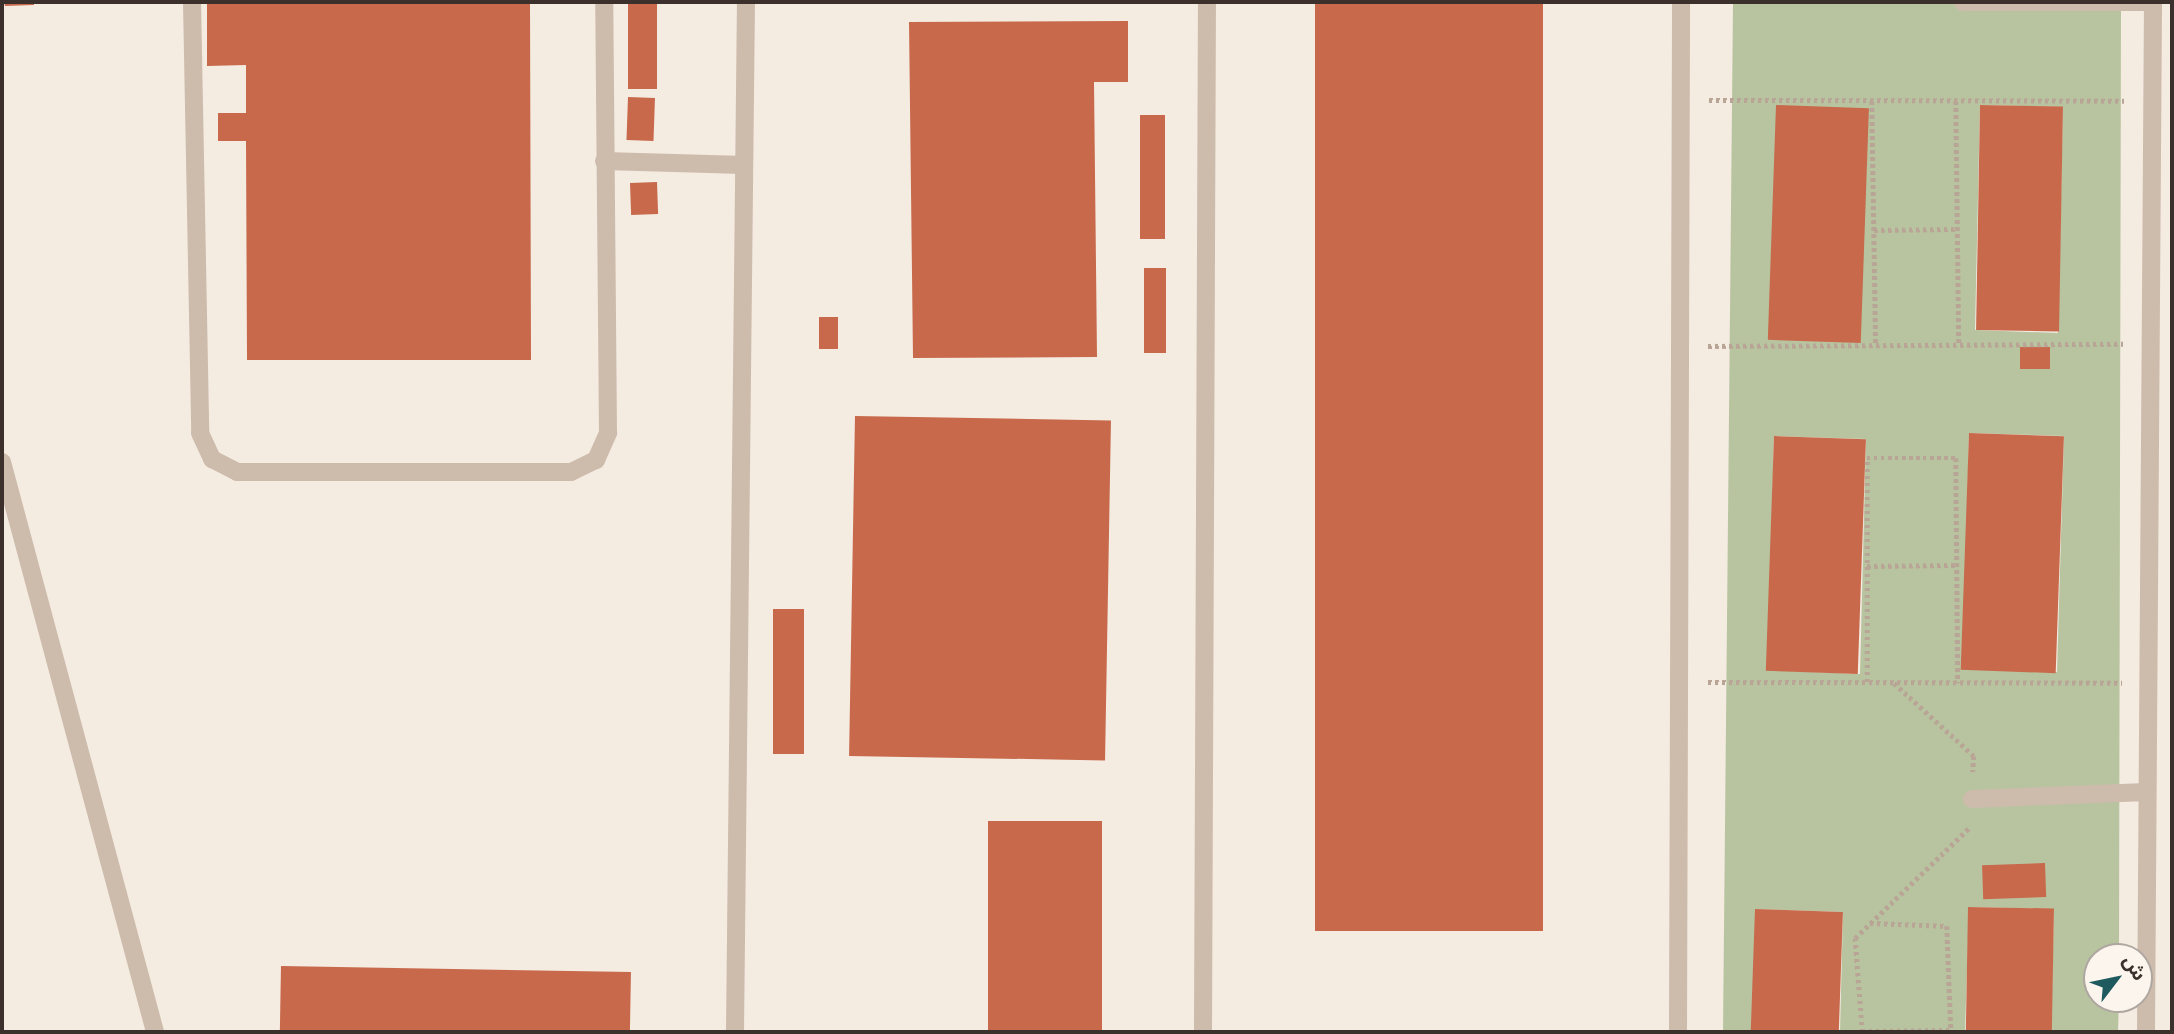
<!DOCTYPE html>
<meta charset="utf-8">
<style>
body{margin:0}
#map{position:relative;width:2174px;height:1034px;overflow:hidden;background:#f4ebe1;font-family:Inter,"Noto Sans Arabic",sans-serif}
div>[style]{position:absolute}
.green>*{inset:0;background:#b8c4a0}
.building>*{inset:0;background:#c8694b;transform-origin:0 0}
.path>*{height:4.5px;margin-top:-2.25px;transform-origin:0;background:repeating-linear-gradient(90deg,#b9a596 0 3.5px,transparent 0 7px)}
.minor>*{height:18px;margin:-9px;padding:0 9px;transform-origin:9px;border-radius:9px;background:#cdbbac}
span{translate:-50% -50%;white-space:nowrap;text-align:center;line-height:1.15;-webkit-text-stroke:5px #fbf5ee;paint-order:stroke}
.frame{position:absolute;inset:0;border:4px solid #3b302b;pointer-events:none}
.north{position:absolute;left:2083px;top:943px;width:70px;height:70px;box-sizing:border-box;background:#fbf5ee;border:2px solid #aea6a0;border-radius:50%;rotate:58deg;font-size:19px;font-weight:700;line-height:28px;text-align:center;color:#3b302b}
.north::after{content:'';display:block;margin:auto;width:24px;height:32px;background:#1f5a5e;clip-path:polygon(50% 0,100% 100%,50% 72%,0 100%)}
</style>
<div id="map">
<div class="green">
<div style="clip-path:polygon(evenodd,1733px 2px,2121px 2px,2119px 957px,2097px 957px,2097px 999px,2119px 999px,2118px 1032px,2051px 1032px,2054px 909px,1969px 907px,1965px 1032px,1840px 1032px,1843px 912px,1756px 909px,1753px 1032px,1723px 1032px,1733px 2px,1980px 105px,2063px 107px,2058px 333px,1975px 330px,1980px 105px,1733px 2px,1969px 433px,2064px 436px,2057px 672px,1963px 669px,1969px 433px,1733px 2px,1774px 436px,1866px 439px,1860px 674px,1768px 670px,1774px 436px)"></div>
</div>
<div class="building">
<div style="clip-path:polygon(4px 2px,34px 2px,34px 5px,5px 6px)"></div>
<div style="clip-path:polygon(207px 2px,530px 2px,531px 360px,247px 360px,246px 141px,218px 141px,218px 113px,246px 113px,246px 65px,207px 66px)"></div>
<div style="left:628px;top:2px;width:29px;height:87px"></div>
<div style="left:1315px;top:2px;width:228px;height:929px"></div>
<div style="clip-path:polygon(1128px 21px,1128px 82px,1094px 82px,1097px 357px,913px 358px,909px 22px)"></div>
<div style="left:628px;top:97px;width:27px;height:43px;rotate:2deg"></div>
<div style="left:1776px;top:105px;width:93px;height:235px;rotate:2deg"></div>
<div style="left:1980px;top:105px;width:83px;height:225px;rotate:1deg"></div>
<div style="left:1140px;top:115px;width:25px;height:124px"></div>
<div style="left:657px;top:182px;width:32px;height:27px;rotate:88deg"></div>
<div style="left:1144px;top:268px;width:22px;height:85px"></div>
<div style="left:819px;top:317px;width:19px;height:32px"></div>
<div style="left:2020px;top:347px;width:30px;height:22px"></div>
<div style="left:855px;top:416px;width:256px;height:340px;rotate:1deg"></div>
<div style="left:1969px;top:433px;width:95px;height:237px;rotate:2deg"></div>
<div style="left:1774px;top:436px;width:92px;height:235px;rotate:2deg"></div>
<div style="left:773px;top:609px;width:31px;height:145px"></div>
<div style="left:988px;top:821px;width:114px;height:211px"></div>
<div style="left:2045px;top:863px;width:34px;height:63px;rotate:88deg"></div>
<div style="left:1968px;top:907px;width:86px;height:125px;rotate:1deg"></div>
<div style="left:1755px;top:909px;width:88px;height:123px;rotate:2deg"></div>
<div style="left:281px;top:966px;width:350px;height:66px;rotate:1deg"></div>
</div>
<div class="path">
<div style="left:1709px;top:100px;width:415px;rotate:0.1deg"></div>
<div style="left:1872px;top:101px;width:244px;rotate:89.1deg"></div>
<div style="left:1956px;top:101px;width:243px;rotate:89.3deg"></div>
<div style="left:1874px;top:230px;width:83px;rotate:-0.7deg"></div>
<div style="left:1708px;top:346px;width:415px;rotate:-0.3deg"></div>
<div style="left:1867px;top:566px;width:90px;rotate:-0.6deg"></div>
<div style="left:1708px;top:682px;width:414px;rotate:0.1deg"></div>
<div style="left:1867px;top:682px;width:224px;rotate:-90deg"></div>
<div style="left:1867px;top:458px;width:89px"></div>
<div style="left:1956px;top:458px;width:225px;rotate:89.5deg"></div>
<div style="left:1894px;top:683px;width:108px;rotate:42.4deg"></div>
<div style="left:1974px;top:756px;width:16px;rotate:94deg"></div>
<div style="left:1870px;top:923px;width:77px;rotate:2.2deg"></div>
<div style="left:1947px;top:926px;width:106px;rotate:87.8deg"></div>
<div style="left:1862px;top:1031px;width:89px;rotate:-0.6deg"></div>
<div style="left:1862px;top:1032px;width:94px;rotate:-94.3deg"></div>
<div style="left:1855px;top:938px;width:161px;rotate:-44deg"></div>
</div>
<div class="minor">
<div style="left:192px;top:2px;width:431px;rotate:88.9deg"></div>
<div style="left:200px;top:433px;width:29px;rotate:65deg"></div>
<div style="left:212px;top:459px;width:28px;rotate:27deg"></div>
<div style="left:237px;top:472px;width:334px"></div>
<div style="left:571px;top:472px;width:28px;rotate:-26deg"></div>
<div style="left:596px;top:460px;width:30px;rotate:-66deg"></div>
<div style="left:608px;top:433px;width:431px;rotate:-90.5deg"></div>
<div style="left:1963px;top:2px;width:190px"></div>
<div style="left:604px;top:161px;width:140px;rotate:1.6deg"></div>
<div style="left:2px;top:462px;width:590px;rotate:74.97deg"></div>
<div style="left:1972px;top:799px;width:175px;rotate:-2.3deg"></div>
<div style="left:735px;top:1032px;width:1030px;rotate:-89.39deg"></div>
<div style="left:1203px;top:1032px;width:1030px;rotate:-89.78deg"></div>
<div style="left:1678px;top:1032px;width:1030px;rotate:-89.83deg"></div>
<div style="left:2146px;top:1032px;width:1030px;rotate:-89.61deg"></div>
</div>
<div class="frame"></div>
<div class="north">ش</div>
</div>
